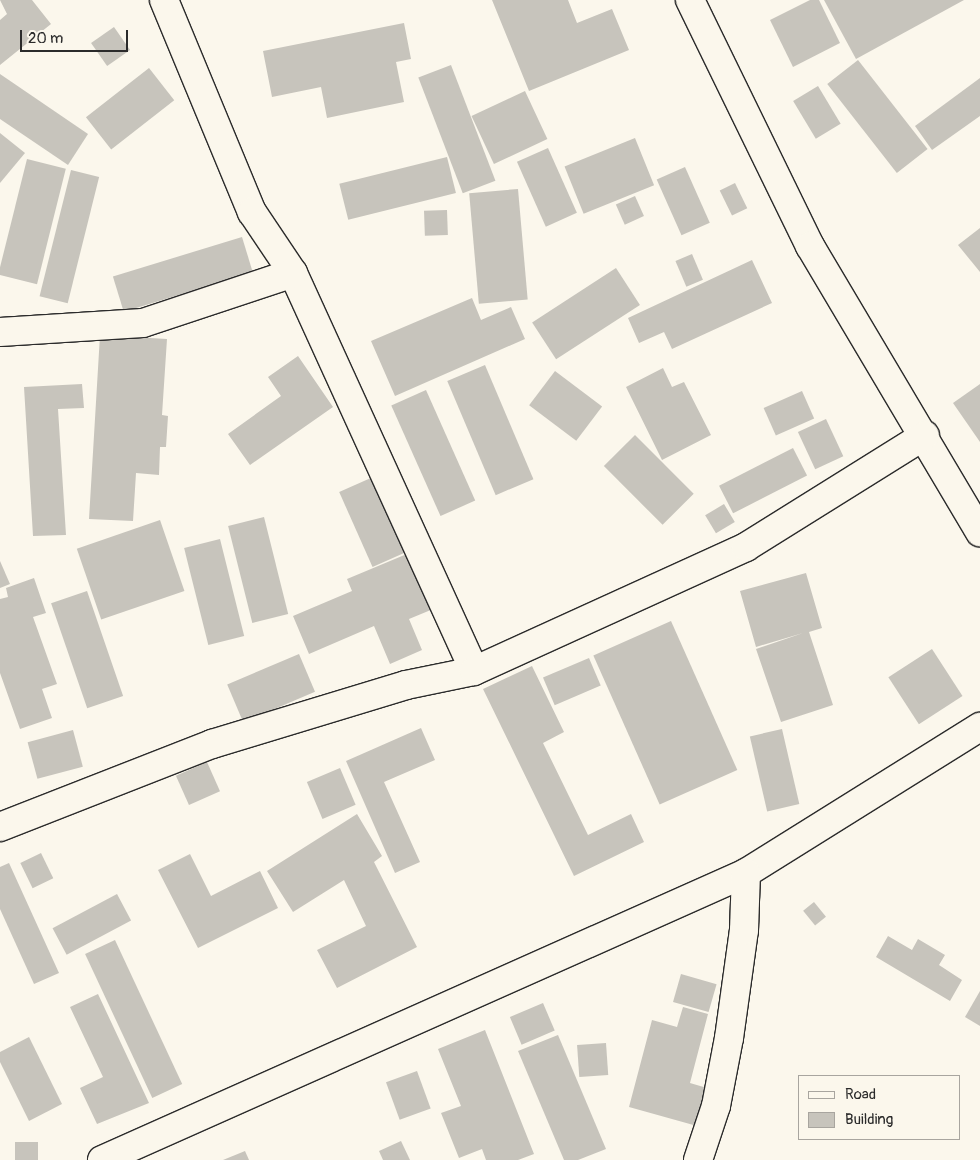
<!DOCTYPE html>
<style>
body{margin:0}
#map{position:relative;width:980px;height:1160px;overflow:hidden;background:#fbf7ec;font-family:Pangolin,sans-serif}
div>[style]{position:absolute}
.building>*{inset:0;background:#c7c4bc;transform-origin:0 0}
.roads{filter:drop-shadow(1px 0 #2b2b2b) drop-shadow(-1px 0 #2b2b2b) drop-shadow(0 1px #2b2b2b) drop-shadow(0 -1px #2b2b2b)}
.minor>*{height:28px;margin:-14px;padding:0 14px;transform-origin:14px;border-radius:14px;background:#fbf7ec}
span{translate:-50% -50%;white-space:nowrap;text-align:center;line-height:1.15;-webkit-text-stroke:4.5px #fbf7ec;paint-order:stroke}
.legend{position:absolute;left:798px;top:1075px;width:162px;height:65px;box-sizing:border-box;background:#fbf7ec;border:1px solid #a8a59f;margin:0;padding:6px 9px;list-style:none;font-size:15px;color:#2b2b2b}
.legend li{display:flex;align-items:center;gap:10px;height:25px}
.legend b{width:25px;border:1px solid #a8a59f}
.scale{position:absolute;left:20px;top:30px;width:108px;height:22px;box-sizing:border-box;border:2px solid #2b2b2b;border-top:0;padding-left:6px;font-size:15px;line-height:18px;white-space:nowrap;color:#2b2b2b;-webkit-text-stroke:4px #fbf7ec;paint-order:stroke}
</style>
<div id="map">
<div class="building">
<div style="clip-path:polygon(0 0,32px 0,51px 24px,0 65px,0 20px,7px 14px)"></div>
<div style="clip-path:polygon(492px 0,568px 0,577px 23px,612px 9px,629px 50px,529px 91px)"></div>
<div style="clip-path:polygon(810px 0,819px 0,840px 43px,793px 67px,770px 20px)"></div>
<div style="clip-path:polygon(824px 0,964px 0,856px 59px)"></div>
<div style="clip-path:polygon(404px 23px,411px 59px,396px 62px,404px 102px,327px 118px,321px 87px,272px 97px,263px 51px)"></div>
<div style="left:114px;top:27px;width:28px;height:28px;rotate:55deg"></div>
<div style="left:858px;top:60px;width:113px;height:39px;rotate:52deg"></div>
<div style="left:451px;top:65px;width:124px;height:35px;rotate:69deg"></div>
<div style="left:149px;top:68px;width:41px;height:80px;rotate:52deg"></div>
<div style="clip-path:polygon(0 74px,88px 134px,68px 165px,0 119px)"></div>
<div style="clip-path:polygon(980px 78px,980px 116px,932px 150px,915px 126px)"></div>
<div style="left:818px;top:86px;width:44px;height:29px;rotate:59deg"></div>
<div style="left:525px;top:91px;width:53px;height:59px;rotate:65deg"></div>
<div style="clip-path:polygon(0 133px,25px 153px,0 183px)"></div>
<div style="left:635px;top:138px;width:51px;height:76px;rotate:68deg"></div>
<div style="left:548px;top:148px;width:71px;height:34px;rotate:66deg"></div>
<div style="left:447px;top:157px;width:37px;height:111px;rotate:76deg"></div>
<div style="left:27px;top:159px;width:40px;height:119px;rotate:14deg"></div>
<div style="left:685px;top:167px;width:61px;height:31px;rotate:66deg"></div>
<div style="left:71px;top:170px;width:29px;height:130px;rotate:14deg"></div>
<div style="left:735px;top:183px;width:28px;height:17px;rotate:64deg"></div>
<div style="left:518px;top:189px;width:111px;height:49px;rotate:85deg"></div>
<div style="left:635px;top:196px;width:22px;height:21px;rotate:66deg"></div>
<div style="left:447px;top:210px;width:25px;height:23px;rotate:88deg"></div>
<div style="clip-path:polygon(980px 228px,980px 272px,958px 245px)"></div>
<div style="left:242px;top:237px;width:37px;height:135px;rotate:73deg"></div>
<div style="left:692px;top:254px;width:28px;height:18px;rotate:67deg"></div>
<div style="clip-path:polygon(752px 260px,772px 303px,672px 349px,664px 332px,639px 343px,628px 318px)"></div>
<div style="left:616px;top:268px;width:44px;height:100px;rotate:57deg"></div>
<div style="clip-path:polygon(472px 298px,481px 320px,511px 307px,525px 339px,395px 396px,371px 341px)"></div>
<div style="clip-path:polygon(100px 335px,167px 339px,162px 415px,168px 416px,166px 447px,160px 447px,159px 475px,136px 473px,133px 521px,89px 519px)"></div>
<div style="clip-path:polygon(298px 356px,333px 407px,250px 465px,228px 434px,281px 396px,268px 377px)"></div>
<div style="left:485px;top:365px;width:124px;height:41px;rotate:67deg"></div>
<div style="clip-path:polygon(663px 368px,672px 387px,684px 382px,711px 435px,662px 460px,626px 387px)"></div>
<div style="left:555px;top:371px;width:59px;height:43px;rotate:37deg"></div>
<div style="clip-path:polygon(82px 384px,84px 408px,58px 409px,66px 535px,33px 536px,24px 387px)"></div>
<div style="clip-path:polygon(980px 384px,980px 442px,953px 403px)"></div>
<div style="left:426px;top:390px;width:121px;height:38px;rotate:66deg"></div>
<div style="left:802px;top:391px;width:30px;height:42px;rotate:66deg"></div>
<div style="left:826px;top:419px;width:41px;height:31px;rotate:65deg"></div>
<div style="left:635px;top:435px;width:83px;height:44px;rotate:45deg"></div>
<div style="left:793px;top:448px;width:31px;height:83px;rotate:63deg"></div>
<div style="left:373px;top:477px;width:82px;height:37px;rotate:66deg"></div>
<div style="left:724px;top:504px;width:21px;height:22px;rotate:59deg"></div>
<div style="left:264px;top:517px;width:100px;height:37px;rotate:76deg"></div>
<div style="left:160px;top:520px;width:75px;height:88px;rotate:71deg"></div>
<div style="left:220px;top:539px;width:100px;height:37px;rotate:76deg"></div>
<div style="clip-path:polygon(414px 551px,438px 607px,409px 619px,422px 650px,390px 664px,374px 626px,309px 654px,293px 616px,352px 591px,347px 579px)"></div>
<div style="clip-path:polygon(0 561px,10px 584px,0 588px)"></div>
<div style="clip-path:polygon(806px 573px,822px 628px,809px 632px,833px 705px,781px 722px,756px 649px,803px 633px,756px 647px,740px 591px)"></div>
<div style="clip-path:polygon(34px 578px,46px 613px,33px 617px,57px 684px,42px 689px,52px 718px,20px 729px,0 673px,0 599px,8px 597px,6px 588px)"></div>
<div style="left:87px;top:591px;width:111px;height:38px;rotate:71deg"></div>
<div style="left:671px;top:621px;width:163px;height:85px;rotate:66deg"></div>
<div style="left:932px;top:649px;width:56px;height:52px;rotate:57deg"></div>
<div style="left:299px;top:654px;width:41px;height:78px;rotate:67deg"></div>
<div style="left:589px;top:658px;width:30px;height:50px;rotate:67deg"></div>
<div style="clip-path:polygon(532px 666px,564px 732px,543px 743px,588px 835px,631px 814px,644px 842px,574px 876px,483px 689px)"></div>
<div style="clip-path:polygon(421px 728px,435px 760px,384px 782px,420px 862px,395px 873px,346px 761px)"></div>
<div style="left:782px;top:729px;width:77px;height:33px;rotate:77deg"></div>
<div style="left:73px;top:730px;width:38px;height:47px;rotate:75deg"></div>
<div style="left:207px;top:762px;width:32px;height:34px;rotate:66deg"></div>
<div style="left:340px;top:768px;width:40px;height:36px;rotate:67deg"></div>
<div style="clip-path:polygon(357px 814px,382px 856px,374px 862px,417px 947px,337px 988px,317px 950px,366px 926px,344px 880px,293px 912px,267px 871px)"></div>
<div style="left:41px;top:853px;width:28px;height:23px;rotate:64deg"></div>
<div style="clip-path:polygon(190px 854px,211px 896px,260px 871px,278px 908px,198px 948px,158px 870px)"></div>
<div style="clip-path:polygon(9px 863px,59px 973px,34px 984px,0 909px,0 867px)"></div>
<div style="left:117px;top:894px;width:30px;height:73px;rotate:62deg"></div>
<div style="left:814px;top:902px;width:19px;height:14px;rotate:51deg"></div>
<div style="clip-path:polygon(888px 936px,912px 950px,918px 939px,945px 955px,939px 965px,962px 980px,950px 1001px,876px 957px)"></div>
<div style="left:115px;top:940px;width:159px;height:33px;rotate:65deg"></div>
<div style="left:681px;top:974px;width:37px;height:29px;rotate:16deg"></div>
<div style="clip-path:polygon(980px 991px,980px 1026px,965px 1017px)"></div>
<div style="clip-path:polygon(98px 994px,149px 1103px,97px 1124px,80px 1088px,103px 1077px,70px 1007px)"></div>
<div style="left:543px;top:1003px;width:30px;height:36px;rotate:67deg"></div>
<div style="clip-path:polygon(683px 1007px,708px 1014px,690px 1083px,707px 1088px,697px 1126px,629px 1107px,652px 1020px,677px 1027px)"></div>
<div style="clip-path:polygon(485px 1030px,534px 1154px,518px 1160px,486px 1160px,482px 1149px,459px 1158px,441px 1113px,461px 1106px,438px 1049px)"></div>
<div style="clip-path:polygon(558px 1035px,606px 1149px,578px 1160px,564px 1160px,518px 1051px)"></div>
<div style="clip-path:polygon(29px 1037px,62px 1104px,29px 1121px,0 1062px,0 1052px)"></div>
<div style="left:606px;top:1043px;width:32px;height:29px;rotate:86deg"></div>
<div style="left:417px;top:1071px;width:40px;height:33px;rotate:70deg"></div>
<div style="clip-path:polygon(401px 1141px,410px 1160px,383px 1160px,379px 1151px)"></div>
<div style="left:15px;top:1142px;width:23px;height:18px"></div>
<div style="clip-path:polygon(245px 1151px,249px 1160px,223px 1160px)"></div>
</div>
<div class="roads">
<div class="minor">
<div style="left:164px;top:0;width:230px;rotate:67.5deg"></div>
<div style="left:252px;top:212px;width:73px;rotate:56.1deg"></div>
<div style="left:293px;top:273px;width:437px;rotate:65.5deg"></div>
<div style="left:690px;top:0;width:274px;rotate:64deg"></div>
<div style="left:810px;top:246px;width:333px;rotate:59.3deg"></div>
<div style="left:0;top:332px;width:143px;rotate:-3.6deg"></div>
<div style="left:143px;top:323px;width:158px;rotate:-18.4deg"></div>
<div style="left:0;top:827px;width:228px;rotate:-21.4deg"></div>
<div style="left:212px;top:744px;width:203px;rotate:-16.9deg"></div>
<div style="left:406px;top:685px;width:69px;rotate:-11.6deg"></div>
<div style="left:474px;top:671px;width:299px;rotate:-24.5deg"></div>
<div style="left:746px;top:547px;width:211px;rotate:-32deg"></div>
<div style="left:102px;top:1160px;width:705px;rotate:-24.02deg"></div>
<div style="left:746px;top:873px;width:276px;rotate:-32deg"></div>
<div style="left:698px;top:1160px;width:57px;rotate:-71.6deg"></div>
<div style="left:716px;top:1106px;width:69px;rotate:-79.2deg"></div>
<div style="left:729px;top:1038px;width:109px;rotate:-82.1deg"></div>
<div style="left:744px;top:930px;width:57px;rotate:-88deg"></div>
</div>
</div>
<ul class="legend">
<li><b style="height:6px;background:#fbf7ec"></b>Road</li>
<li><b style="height:14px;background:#c7c4bc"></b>Building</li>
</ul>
<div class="scale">20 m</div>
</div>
